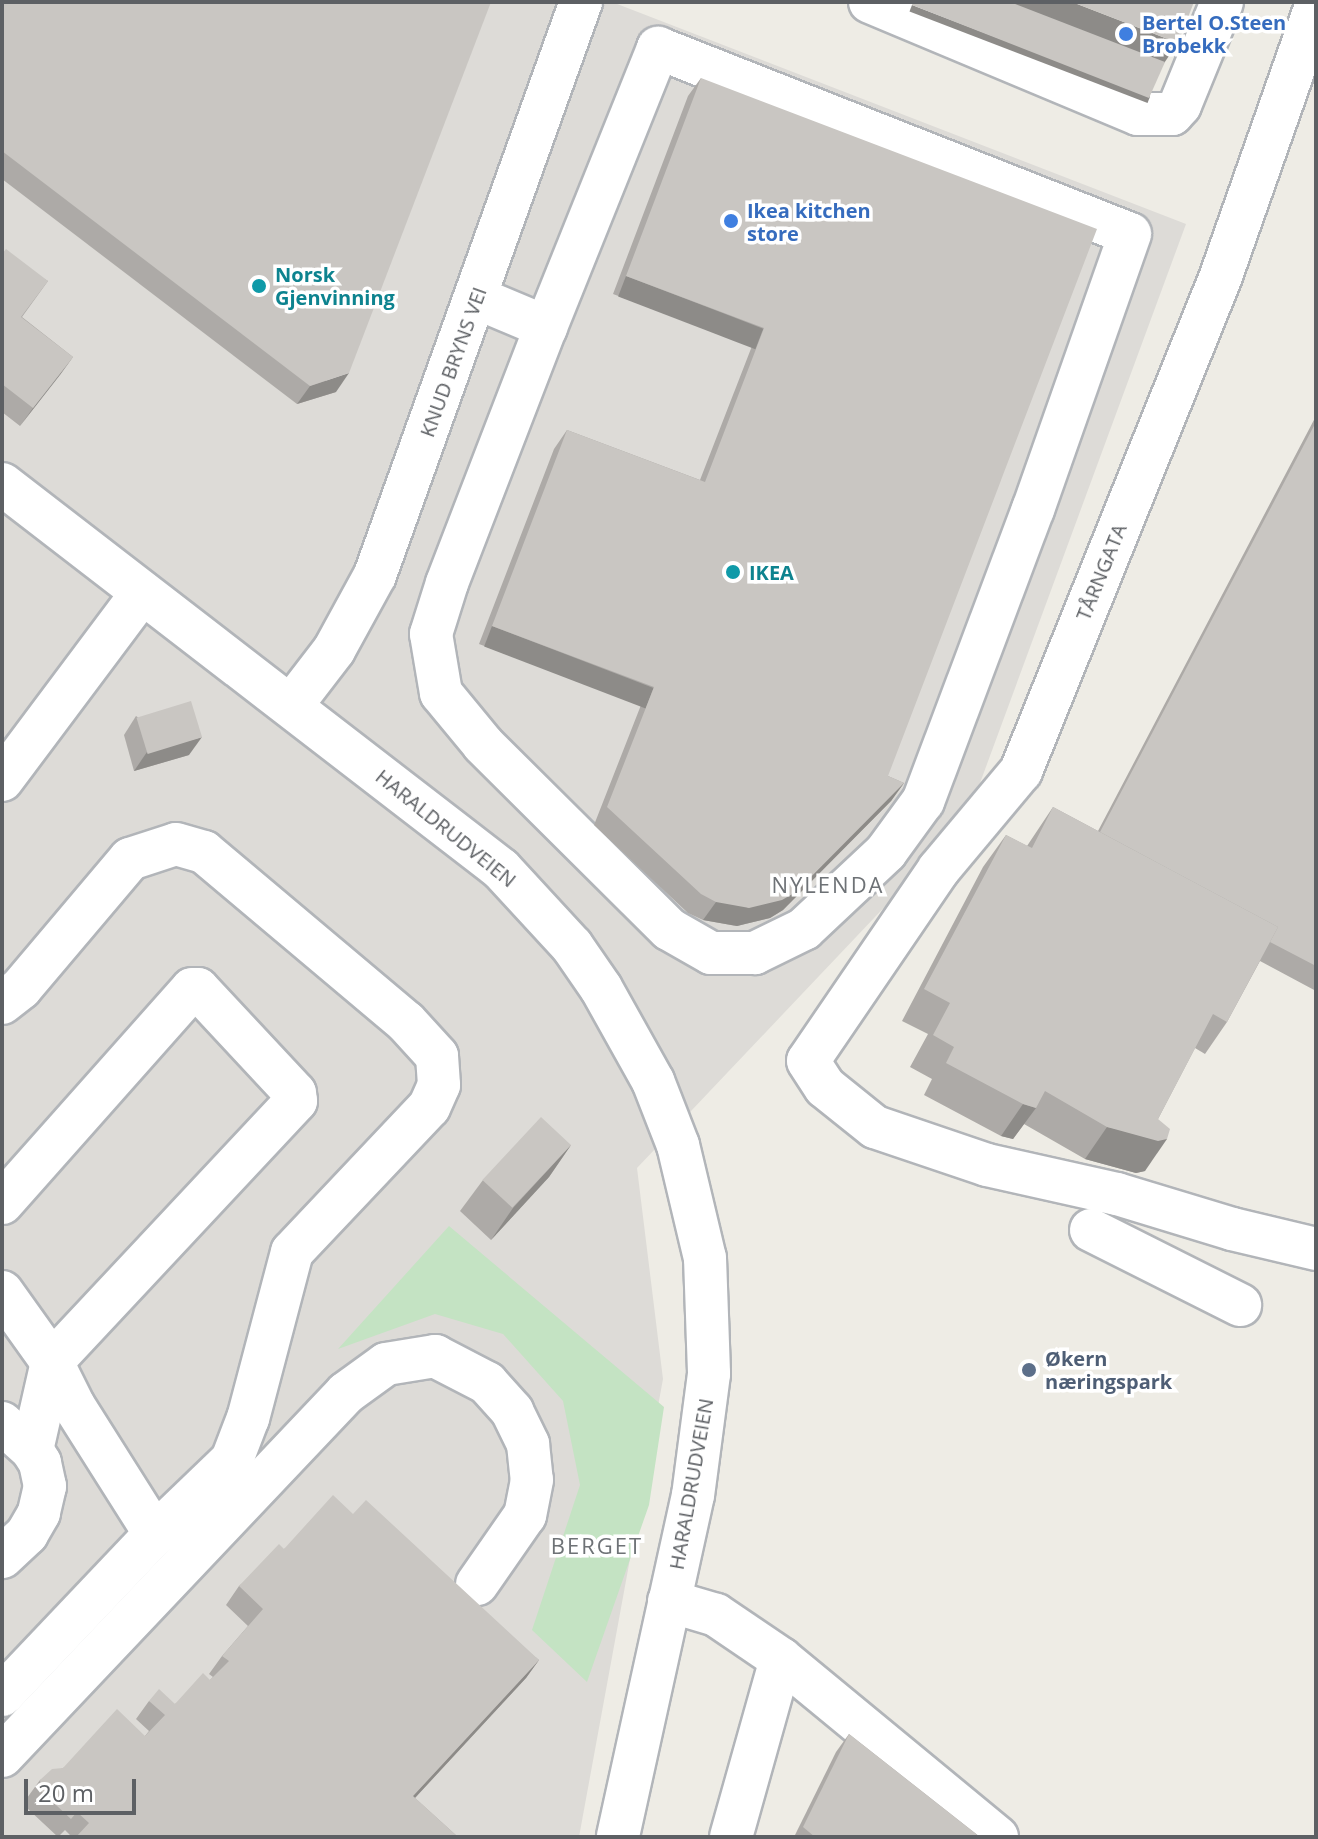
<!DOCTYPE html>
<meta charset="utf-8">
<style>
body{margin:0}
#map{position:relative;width:1318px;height:1839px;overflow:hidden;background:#eeece5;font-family:"Open Sans",sans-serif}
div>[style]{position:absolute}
.industrial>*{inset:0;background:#dddbd7}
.green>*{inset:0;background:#c4e3c3}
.roads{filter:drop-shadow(2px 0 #b2b5b9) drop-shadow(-2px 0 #b2b5b9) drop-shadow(0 2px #b2b5b9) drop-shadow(0 -2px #b2b5b9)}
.minor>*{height:42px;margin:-21px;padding:0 21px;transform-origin:21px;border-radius:21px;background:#fff}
.wall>*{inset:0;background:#adaaa7}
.shaded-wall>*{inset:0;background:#8d8b88;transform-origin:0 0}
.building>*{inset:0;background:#c9c6c2;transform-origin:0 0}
.dots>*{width:22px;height:22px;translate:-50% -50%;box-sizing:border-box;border:4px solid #fff;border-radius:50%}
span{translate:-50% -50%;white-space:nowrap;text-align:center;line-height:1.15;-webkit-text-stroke:7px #fff;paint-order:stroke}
.shop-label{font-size:20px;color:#366cbe;font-weight:700}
.left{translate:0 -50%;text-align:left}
.culture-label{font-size:20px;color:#0d838f;font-weight:700}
.street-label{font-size:20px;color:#5d6064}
.service-label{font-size:20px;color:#4e5e75;font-weight:700}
.neighbourhood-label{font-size:22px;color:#6e7276;letter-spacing:2px}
.frame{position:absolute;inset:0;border:4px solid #5d6064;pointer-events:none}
.scale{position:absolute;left:24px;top:1779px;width:112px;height:36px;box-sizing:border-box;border:4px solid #5d6064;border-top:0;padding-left:10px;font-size:24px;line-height:28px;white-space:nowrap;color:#5d6064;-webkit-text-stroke:6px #fff;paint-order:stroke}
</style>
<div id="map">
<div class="industrial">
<div style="clip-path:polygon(2px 2px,612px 2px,1186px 224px,966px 821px,637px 1168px,663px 1379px,579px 1837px,2px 1837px)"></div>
</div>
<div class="green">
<div style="clip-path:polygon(449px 1226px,664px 1407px,649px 1505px,587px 1682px,532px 1630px,580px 1485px,563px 1401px,503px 1334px,435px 1314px,338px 1349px)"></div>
</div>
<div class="roads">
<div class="minor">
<div style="left:870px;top:2px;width:290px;rotate:22.7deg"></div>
<div style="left:1138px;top:114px;width:34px"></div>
<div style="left:1172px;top:114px;width:12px;rotate:-48deg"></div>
<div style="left:1180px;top:105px;width:111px;rotate:-67.8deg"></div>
<div style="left:1316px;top:6px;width:286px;rotate:109.4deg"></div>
<div style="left:1221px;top:276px;width:534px;rotate:112deg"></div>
<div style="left:1021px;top:771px;width:128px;rotate:129.9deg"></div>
<div style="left:939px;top:869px;width:232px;rotate:124.3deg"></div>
<div style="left:808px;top:1061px;width:31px;rotate:57deg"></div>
<div style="left:825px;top:1087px;width:64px;rotate:38.7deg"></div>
<div style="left:875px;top:1127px;width:118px;rotate:18.7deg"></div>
<div style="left:987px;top:1165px;width:133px;rotate:12.6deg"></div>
<div style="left:1117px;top:1194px;width:120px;rotate:16.9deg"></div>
<div style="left:1232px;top:1229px;width:86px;rotate:13.4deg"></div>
<div style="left:477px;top:298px;width:75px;rotate:22.8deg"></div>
<div style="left:546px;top:327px;width:301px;rotate:-68.1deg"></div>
<div style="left:658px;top:48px;width:507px;rotate:21.51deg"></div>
<div style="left:1130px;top:234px;width:292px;rotate:109.4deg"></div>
<div style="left:1033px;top:509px;width:312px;rotate:110.6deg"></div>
<div style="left:923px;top:801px;width:63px;rotate:126deg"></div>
<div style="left:886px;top:852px;width:112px;rotate:136.8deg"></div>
<div style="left:804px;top:929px;width:55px;rotate:153.9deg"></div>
<div style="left:755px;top:953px;width:44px;rotate:180deg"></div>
<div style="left:711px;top:953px;width:48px;rotate:-150.3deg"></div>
<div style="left:669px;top:929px;width:262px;rotate:-135.2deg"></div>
<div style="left:483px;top:744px;width:66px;rotate:-129.5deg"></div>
<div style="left:441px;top:693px;width:60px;rotate:-99.6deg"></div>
<div style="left:431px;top:634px;width:53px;rotate:-72.6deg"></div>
<div style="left:447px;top:583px;width:274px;rotate:-68.9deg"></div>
<div style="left:2px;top:484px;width:630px;rotate:37.65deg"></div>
<div style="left:501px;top:869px;width:105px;rotate:47.3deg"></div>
<div style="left:572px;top:946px;width:51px;rotate:55.4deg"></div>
<div style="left:601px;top:988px;width:107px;rotate:60.8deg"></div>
<div style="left:653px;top:1081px;width:69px;rotate:68.7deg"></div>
<div style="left:678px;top:1145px;width:116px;rotate:76.6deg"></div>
<div style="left:705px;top:1258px;width:116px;rotate:88deg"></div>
<div style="left:709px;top:1374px;width:122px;rotate:97.5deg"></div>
<div style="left:693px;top:1495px;width:350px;rotate:102.4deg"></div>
<div style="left:291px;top:706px;width:71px;rotate:-52.5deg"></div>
<div style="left:334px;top:650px;width:85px;rotate:-61.3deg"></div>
<div style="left:375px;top:575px;width:609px;rotate:-70.23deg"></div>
<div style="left:2px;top:780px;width:234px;rotate:-53.2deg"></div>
<div style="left:2px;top:1003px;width:24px;rotate:-38deg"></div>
<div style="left:21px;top:988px;width:169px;rotate:-49.8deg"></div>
<div style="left:130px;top:859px;width:48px;rotate:-18.1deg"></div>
<div style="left:176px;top:844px;width:29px;rotate:16deg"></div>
<div style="left:204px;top:852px;width:264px;rotate:40.1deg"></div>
<div style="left:406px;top:1022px;width:46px;rotate:47.6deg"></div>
<div style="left:437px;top:1056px;width:29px;rotate:86deg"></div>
<div style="left:439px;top:1085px;width:24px;rotate:114deg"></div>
<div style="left:429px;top:1107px;width:199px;rotate:133.4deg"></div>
<div style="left:292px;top:1252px;width:172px;rotate:104.8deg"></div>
<div style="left:248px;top:1418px;width:45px;rotate:110.9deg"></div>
<div style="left:232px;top:1460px;width:107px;rotate:136.1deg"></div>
<div style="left:155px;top:1534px;width:222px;rotate:133.5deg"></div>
<div style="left:2px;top:1203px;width:286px;rotate:-48.4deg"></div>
<div style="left:192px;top:989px;width:6px"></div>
<div style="left:198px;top:989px;width:142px;rotate:47deg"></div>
<div style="left:295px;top:1093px;width:8px;rotate:83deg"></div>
<div style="left:296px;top:1101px;width:357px;rotate:133.1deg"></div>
<div style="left:52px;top:1362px;width:90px;rotate:102.8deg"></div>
<div style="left:1091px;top:1230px;width:167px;rotate:26.7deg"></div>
<div style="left:2px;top:1292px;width:86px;rotate:54.5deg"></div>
<div style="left:52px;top:1362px;width:49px;rotate:63.4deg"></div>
<div style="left:74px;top:1406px;width:151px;rotate:57.7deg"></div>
<div style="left:2px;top:1423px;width:40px;rotate:42deg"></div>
<div style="left:32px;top:1450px;width:15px;rotate:58deg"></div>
<div style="left:40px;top:1463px;width:24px;rotate:78deg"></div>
<div style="left:45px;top:1486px;width:28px;rotate:103deg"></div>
<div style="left:39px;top:1513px;width:24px;rotate:120deg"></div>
<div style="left:27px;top:1534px;width:34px;rotate:137deg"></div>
<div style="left:669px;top:1601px;width:49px;rotate:16.6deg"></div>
<div style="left:716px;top:1615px;width:78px;rotate:34.1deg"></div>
<div style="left:781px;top:1659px;width:280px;rotate:39.5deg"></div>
<div style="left:2px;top:1756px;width:500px;rotate:-46.54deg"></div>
<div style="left:346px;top:1393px;width:49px;rotate:-35.9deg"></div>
<div style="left:386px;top:1364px;width:50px;rotate:-9.3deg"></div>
<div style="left:435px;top:1356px;width:59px;rotate:27.4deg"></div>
<div style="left:487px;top:1383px;width:38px;rotate:48deg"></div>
<div style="left:512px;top:1411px;width:37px;rotate:64deg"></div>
<div style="left:528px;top:1444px;width:36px;rotate:84deg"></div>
<div style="left:532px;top:1480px;width:36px;rotate:101deg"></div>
<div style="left:525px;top:1515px;width:84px;rotate:124.8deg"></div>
<div style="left:731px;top:1837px;width:185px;rotate:-74.3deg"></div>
</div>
</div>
<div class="wall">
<div style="clip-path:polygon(2px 2px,336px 392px,297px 404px,2px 179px)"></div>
<div style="clip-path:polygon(701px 78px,888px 776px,904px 783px,891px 801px,783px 910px,770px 918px,737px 926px,703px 920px,688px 913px,594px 825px,641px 705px,479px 644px,554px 449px,567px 430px,700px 480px,752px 346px,613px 294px,688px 96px)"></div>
<div style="clip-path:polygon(2px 254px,48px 281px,22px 317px,73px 357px,20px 426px,2px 412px)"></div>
<div style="clip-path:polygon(1316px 416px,1316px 991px,1260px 961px,1227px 1022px,1205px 1054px,1195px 1048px,1158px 1119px,1145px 1171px,1136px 1173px,1085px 1159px,1024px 1124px,1013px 1139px,1001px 1136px,924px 1095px,932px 1079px,910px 1067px,928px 1034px,902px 1021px,983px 867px,1006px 835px,1027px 846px,1053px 807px,1098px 831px)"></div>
<div style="clip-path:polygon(136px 716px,189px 755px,134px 771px,124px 735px)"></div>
<div style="clip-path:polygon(571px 1145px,549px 1177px,491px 1240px,460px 1211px,483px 1180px)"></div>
<div style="clip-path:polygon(353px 1514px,539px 1660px,526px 1678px,415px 1798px,458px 1837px,72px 1837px,65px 1830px,58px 1837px,28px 1809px,27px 1798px,40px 1780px,63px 1768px,145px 1736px,149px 1731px,136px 1719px,149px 1701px,175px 1704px,210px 1680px,213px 1677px,209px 1674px,222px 1656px,248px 1626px,226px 1605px,239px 1586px,284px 1549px)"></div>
<div style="clip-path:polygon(849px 1734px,980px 1837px,794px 1837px,836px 1752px)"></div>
</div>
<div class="shaded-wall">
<div style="clip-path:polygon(994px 2px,1072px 2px,1178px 43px,1162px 66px)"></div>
<div style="left:912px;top:5px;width:255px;height:7px;rotate:21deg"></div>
<div style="left:626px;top:276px;width:147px;height:22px;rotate:21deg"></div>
<div style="clip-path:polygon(73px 357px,60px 375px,20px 426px,33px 408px)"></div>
<div style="clip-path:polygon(349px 373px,336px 392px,297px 404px,310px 386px)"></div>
<div style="left:492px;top:626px;width:173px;height:22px;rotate:21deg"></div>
<div style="clip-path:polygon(202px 737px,189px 755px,134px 771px,147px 752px)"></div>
<div style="clip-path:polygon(904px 783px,891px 801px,783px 910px,770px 918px,737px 926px,703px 920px,716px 902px)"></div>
<div style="clip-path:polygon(1023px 1104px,1036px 1108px,1013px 1139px,1001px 1136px)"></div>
<div style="clip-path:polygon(1107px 1127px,1167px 1139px,1145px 1171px,1136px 1173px,1085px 1159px)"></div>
<div style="clip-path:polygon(571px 1145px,549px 1177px,491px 1240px,513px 1208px)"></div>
<div style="clip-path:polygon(539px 1660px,526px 1678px,400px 1814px,413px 1796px)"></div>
</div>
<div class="building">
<div style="clip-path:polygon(2px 2px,491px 2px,349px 373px,310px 386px,2px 151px)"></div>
<div style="clip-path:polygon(913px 2px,1010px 2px,1165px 62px,1149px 98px,912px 5px)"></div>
<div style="clip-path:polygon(1072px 2px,1194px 2px,1178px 43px)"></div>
<div style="clip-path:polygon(701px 78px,1097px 229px,888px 776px,904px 783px,796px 892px,782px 900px,749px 908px,716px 902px,701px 894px,607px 807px,654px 687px,492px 626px,567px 430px,705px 482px,764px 328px,626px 276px)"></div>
<div style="clip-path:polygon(6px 249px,48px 281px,21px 317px,73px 357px,33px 408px,2px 384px,2px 254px)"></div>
<div style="clip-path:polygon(1316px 422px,1316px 966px,1270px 942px,1278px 927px,1100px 832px)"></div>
<div style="left:191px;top:701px;width:38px;height:57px;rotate:73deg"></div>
<div style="clip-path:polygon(1053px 807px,1278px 927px,1227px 1022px,1213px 1014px,1158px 1119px,1170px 1129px,1167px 1139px,1158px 1141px,1107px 1127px,1045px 1091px,1036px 1108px,1023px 1104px,946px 1063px,954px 1047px,933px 1035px,950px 1003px,924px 989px,1006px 835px,1032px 848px)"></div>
<div style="left:541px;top:1117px;width:41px;height:86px;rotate:43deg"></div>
<div style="clip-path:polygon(333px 1495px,353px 1514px,366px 1500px,539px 1660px,413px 1796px,458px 1837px,76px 1837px,89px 1823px,77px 1812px,71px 1819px,41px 1791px,40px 1780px,52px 1769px,63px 1768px,117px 1709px,145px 1736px,165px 1715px,149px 1701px,159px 1689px,175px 1704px,203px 1673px,210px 1680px,229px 1661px,222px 1656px,263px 1609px,239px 1586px,279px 1544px,284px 1549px)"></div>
<div style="clip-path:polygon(849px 1734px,980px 1837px,815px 1837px,803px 1827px)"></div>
</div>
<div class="dots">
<div style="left:1126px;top:34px;background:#3f7fe0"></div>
<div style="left:731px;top:221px;background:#3f7fe0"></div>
<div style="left:259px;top:286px;background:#0f9aa8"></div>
<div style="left:733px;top:572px;background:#0f9aa8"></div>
<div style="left:1029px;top:1370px;background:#5c6f8a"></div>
</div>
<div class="shop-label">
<span class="left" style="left:1142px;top:34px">Bertel O.Steen<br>Brobekk</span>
<span class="left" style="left:747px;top:222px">Ikea kitchen<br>store</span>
</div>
<div class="culture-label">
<span class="left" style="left:275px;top:286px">Norsk<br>Gjenvinning</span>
<span class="left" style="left:749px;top:572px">IKEA</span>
</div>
<div class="street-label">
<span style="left:453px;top:362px;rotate:-70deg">KNUD BRYNS VEI</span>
<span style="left:1101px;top:572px;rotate:-68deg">TÅRNGATA</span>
<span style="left:446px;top:828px;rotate:39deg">HARALDRUDVEIEN</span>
<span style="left:691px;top:1484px;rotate:-80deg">HARALDRUDVEIEN</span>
</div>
<div class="service-label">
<span class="left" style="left:1045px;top:1370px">Økern<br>næringspark</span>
</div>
<div class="neighbourhood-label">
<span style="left:828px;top:885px">NYLENDA</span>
<span style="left:597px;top:1546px">BERGET</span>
</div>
<div class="frame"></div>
<div class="scale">20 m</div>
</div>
